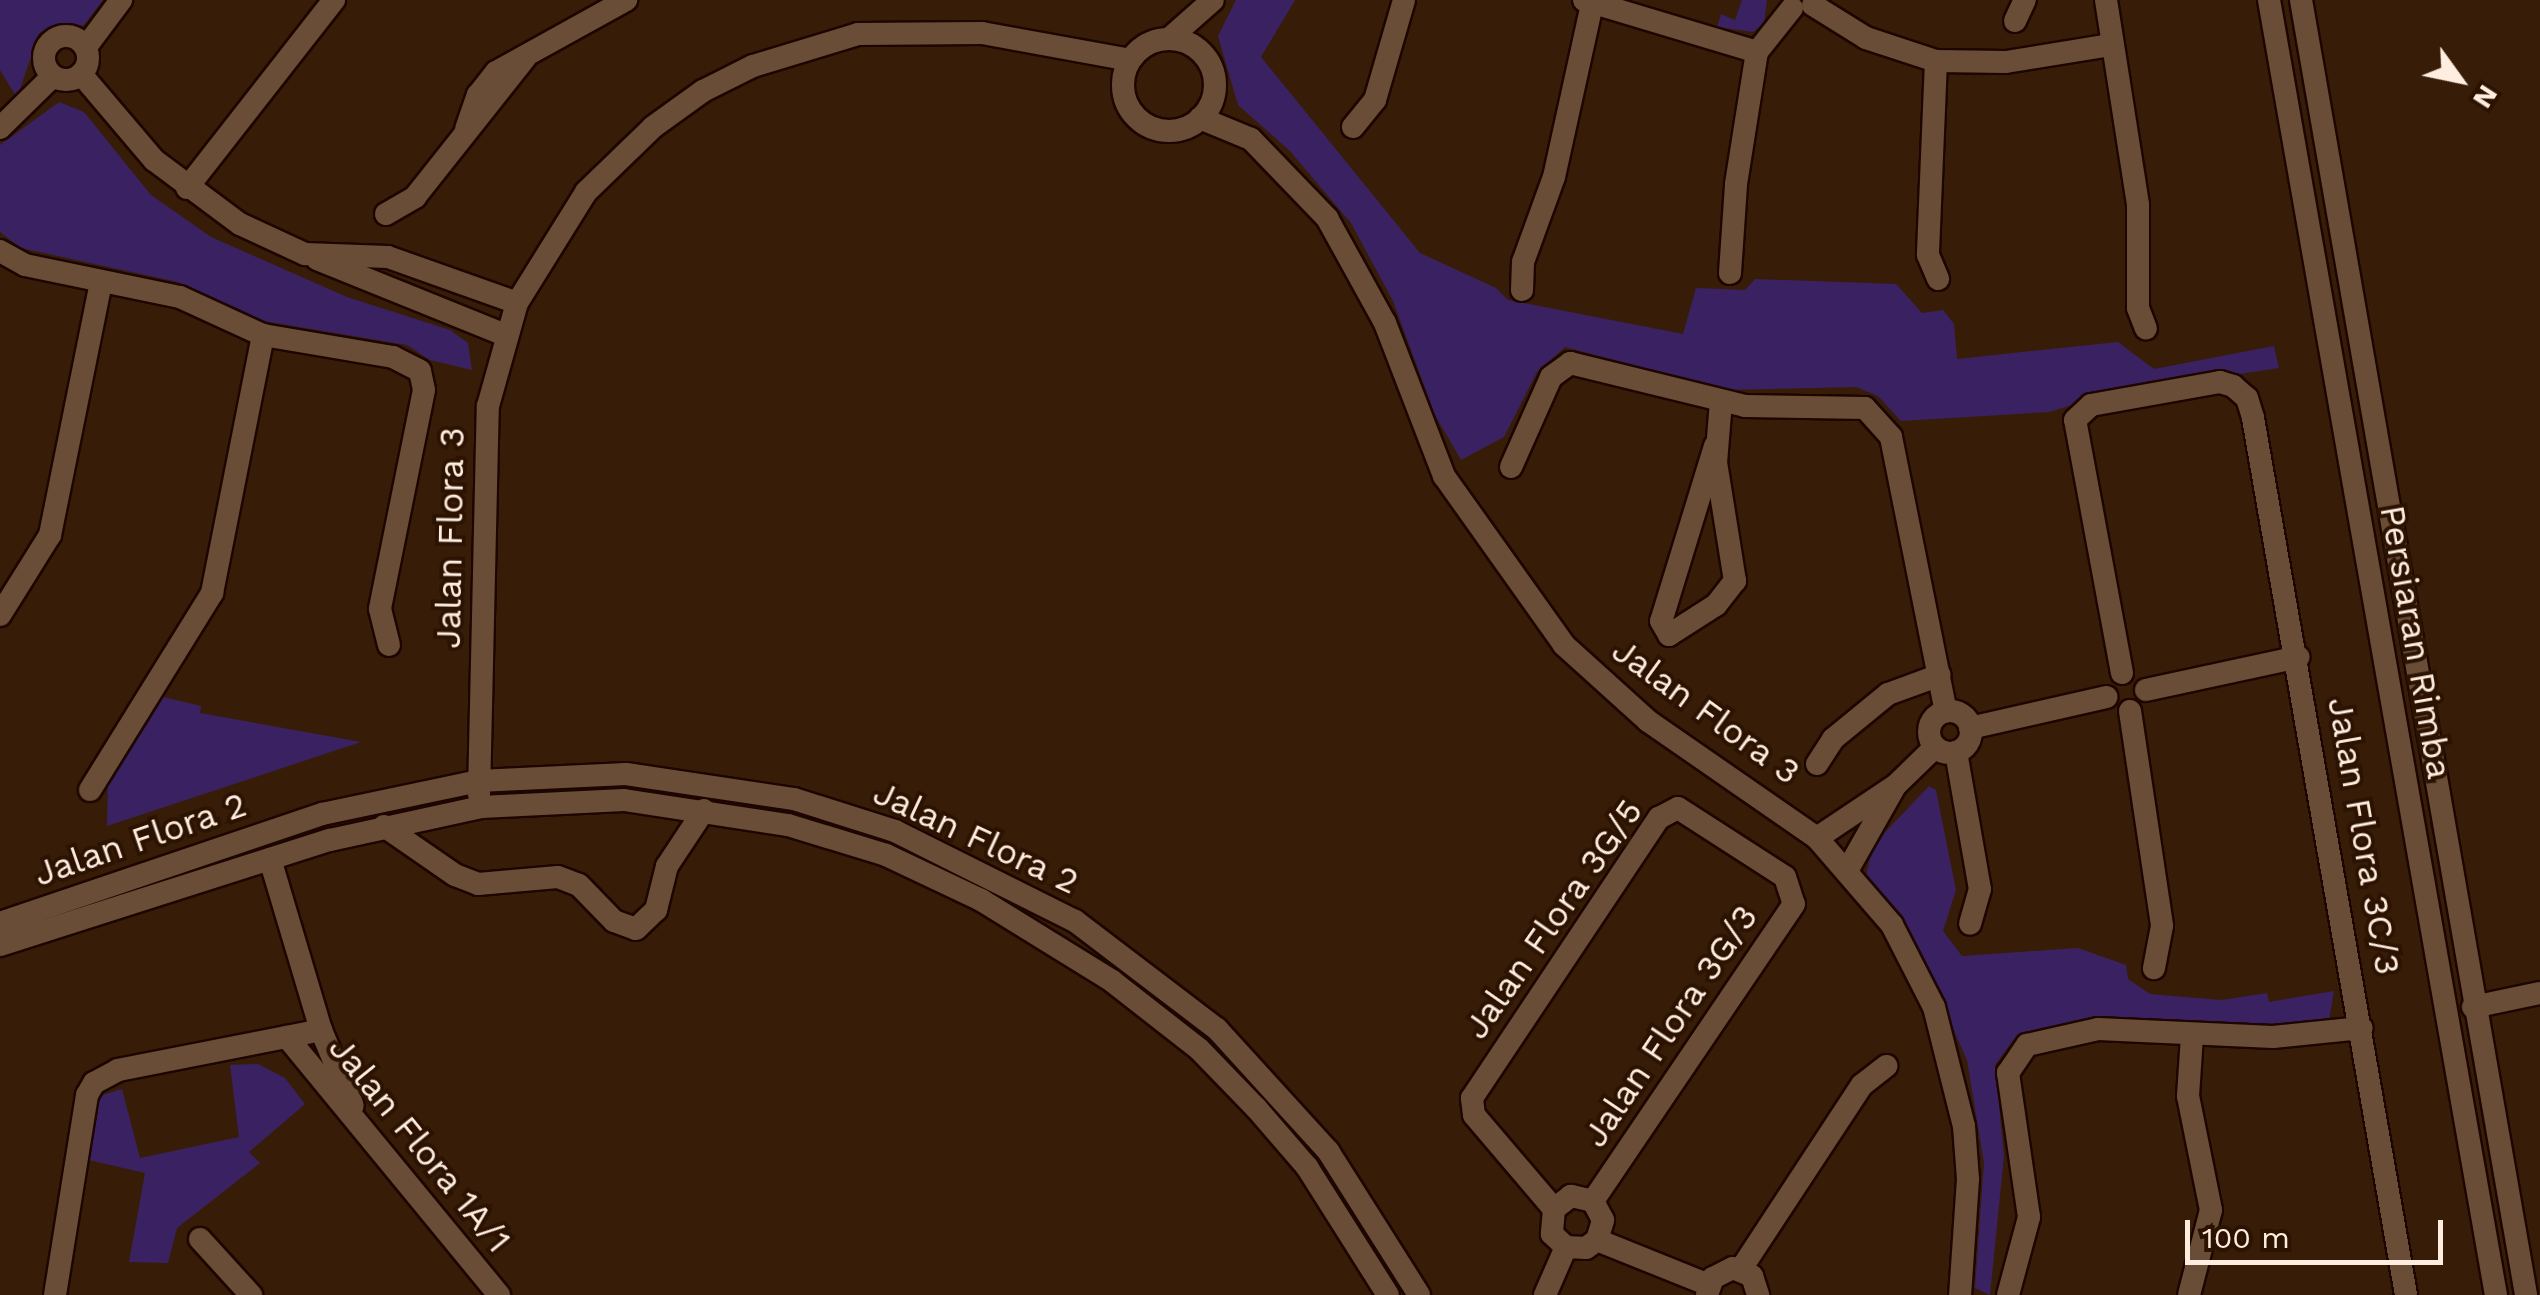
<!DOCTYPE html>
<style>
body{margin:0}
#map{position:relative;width:2540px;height:1295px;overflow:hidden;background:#371d08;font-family:"Work Sans",sans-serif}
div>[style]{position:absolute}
.green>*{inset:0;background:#3a2262}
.roads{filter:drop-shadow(2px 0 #1d0600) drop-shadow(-2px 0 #1d0600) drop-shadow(0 2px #1d0600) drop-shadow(0 -2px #1d0600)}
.minor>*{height:22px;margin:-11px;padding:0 11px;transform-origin:11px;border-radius:11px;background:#6a4d37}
.minor>.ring{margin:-11px;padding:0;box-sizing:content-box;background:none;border:22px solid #6a4d37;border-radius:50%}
span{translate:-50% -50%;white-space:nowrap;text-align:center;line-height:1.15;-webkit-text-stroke:8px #2c1301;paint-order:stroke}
.street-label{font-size:35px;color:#ffede0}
.north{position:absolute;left:2410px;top:30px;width:100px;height:100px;-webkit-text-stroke:8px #2c1301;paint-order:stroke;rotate:123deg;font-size:28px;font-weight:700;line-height:40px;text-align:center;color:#ffede0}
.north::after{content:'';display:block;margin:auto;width:35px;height:45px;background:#ffede0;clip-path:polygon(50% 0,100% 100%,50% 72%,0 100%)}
.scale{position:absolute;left:2185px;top:1220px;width:258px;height:45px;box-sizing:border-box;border:5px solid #ffede0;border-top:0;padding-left:12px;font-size:30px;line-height:35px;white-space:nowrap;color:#ffede0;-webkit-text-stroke:8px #2c1301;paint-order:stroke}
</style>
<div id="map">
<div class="green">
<div style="clip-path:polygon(0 0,103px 0,84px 25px,39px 33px,17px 98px,0 70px)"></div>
<div style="clip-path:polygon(1236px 0,1295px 0,1261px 57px,1420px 253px,1496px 288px,1508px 300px,1683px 334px,1696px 288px,1745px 290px,1755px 279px,1896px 284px,1922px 313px,1943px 310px,1954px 324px,1957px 359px,2118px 342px,2154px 369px,2274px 346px,2279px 368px,2108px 394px,2049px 412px,1901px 421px,1878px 396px,1856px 387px,1726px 390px,1565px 347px,1537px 372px,1504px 437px,1461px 460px,1435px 415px,1393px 301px,1351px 223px,1290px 151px,1238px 105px,1218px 36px)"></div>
<div style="clip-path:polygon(1742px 0,1767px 0,1764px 23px,1753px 32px,1717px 27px,1721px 14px,1735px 20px)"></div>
<div style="clip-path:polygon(59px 102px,84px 112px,151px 195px,211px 237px,347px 297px,450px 330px,468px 343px,472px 370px,430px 360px,407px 345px,263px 321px,178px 282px,21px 248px,0 232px,0 145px)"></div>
<div style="clip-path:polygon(159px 696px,201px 706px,200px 713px,361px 742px,107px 826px,108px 775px)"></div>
<div style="clip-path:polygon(1929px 786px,1936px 790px,1956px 890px,1943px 931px,1962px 956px,2078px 948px,2126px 965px,2128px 979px,2150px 994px,2222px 1000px,2267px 993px,2269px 1002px,2334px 991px,2329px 1020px,2284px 1031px,2107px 1019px,2014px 1039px,1995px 1065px,2004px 1156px,1990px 1295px,1975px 1288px,1984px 1163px,1967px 1060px,1910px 931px,1866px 876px,1873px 845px)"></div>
<div style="clip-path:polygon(258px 1064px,285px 1078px,305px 1104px,249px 1152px,260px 1163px,177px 1228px,168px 1263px,129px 1262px,145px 1173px,80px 1158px,85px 1121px,99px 1096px,122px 1089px,140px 1158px,239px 1137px,230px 1065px)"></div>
</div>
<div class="roads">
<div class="minor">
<div style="left:1584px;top:0;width:181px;rotate:16.7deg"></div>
<div style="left:1757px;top:52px;width:56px;rotate:-51.5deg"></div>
<div style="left:2106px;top:0;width:207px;rotate:81.1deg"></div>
<div style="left:2138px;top:205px;width:103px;rotate:90deg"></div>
<div style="left:2138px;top:308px;width:22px;rotate:69deg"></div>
<div style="left:2269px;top:0;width:1315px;rotate:80.06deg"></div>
<div style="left:2301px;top:0;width:1314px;rotate:80.14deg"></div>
<div style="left:1813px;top:5px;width:62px;rotate:31.9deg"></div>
<div style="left:1866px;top:38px;width:74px;rotate:18.2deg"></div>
<div style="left:1936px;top:61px;width:70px;rotate:0.8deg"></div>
<div style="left:2006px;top:62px;width:105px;rotate:-9.3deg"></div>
<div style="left:2015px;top:21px;width:23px;rotate:-65deg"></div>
<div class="ring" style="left:44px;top:36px;width:22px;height:22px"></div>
<div style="left:1170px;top:38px;width:57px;rotate:-41.5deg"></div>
<div class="ring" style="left:1123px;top:39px;width:70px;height:70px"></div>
<div style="left:86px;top:47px;width:59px;rotate:-53.3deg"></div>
<div style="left:1936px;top:61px;width:194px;rotate:92.4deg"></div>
<div style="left:1928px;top:255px;width:26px;rotate:67deg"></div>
<div style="left:81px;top:74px;width:113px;rotate:49.7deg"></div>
<div style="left:154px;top:160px;width:107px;rotate:36.7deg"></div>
<div style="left:240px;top:224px;width:72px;rotate:24.8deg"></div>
<div style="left:305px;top:254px;width:83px;rotate:2.1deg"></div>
<div style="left:388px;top:257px;width:137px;rotate:19.6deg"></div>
<div style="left:1200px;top:118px;width:55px;rotate:22.4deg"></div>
<div style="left:1251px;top:139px;width:110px;rotate:46.1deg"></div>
<div style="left:1327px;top:218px;width:120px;rotate:61.1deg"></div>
<div style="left:1385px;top:323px;width:164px;rotate:68.9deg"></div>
<div style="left:1444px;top:476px;width:207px;rotate:54.6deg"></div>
<div style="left:1564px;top:645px;width:113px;rotate:42.1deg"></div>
<div style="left:1648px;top:721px;width:206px;rotate:34.7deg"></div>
<div style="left:1817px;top:838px;width:115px;rotate:49.2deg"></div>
<div style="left:1892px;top:925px;width:92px;rotate:62.9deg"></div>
<div style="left:1934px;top:1007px;width:123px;rotate:75.9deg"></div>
<div style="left:1964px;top:1126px;width:53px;rotate:85.7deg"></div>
<div style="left:1968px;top:1179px;width:116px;rotate:93.9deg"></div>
<div style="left:1353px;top:127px;width:35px;rotate:-51deg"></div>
<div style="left:1375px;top:100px;width:104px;rotate:-73.8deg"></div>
<div style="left:0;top:128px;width:74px;rotate:-44.5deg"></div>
<div style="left:466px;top:129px;width:36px;rotate:-71deg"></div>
<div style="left:478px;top:95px;width:29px;rotate:-52deg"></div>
<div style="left:496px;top:72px;width:149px;rotate:-29deg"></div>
<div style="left:187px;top:188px;width:239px;rotate:-52deg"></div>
<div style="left:386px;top:214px;width:34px;rotate:-30deg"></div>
<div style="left:415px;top:197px;width:177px;rotate:-51.6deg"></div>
<div style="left:0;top:251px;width:29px;rotate:29deg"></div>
<div style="left:25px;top:265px;width:158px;rotate:11.7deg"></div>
<div style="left:180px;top:297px;width:91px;rotate:24.6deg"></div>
<div style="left:263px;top:335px;width:132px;rotate:9.6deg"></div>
<div style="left:393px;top:357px;width:30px;rotate:27deg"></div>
<div style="left:420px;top:371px;width:19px;rotate:78deg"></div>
<div style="left:424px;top:390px;width:223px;rotate:101.4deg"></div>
<div style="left:380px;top:609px;width:37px;rotate:76deg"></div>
<div style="left:317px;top:259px;width:203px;rotate:22deg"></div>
<div style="left:1730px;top:273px;width:89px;rotate:-86.1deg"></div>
<div style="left:1736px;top:184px;width:134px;rotate:-81deg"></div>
<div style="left:1522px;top:290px;width:28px;rotate:-88deg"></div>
<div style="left:1523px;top:262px;width:90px;rotate:-70deg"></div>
<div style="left:1554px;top:177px;width:181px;rotate:-77.6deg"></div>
<div style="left:1715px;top:446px;width:183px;rotate:107.1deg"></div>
<div style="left:1661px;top:621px;width:16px;rotate:60deg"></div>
<div style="left:1669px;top:635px;width:56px;rotate:-32.6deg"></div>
<div style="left:1716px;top:605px;width:31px;rotate:-52deg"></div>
<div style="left:1735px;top:581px;width:120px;rotate:-99.1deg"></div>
<div style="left:1716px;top:463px;width:62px;rotate:-85.4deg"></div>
<div style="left:1511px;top:467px;width:98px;rotate:-66deg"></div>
<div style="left:1551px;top:377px;width:24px;rotate:-36deg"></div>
<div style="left:1570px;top:363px;width:180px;rotate:13.8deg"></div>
<div style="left:1745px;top:406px;width:120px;rotate:1deg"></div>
<div style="left:1865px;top:408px;width:39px;rotate:48deg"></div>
<div style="left:1891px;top:437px;width:280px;rotate:78.7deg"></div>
<div style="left:0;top:615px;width:94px;rotate:-58deg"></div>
<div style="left:50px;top:535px;width:258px;rotate:-78.6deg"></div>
<div style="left:2122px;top:673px;width:257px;rotate:-100.5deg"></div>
<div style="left:2075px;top:420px;width:22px;rotate:-43deg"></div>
<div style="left:2091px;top:405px;width:131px;rotate:-10.1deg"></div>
<div style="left:2220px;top:382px;width:14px;rotate:17deg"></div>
<div style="left:2233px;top:386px;width:18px;rotate:41deg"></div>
<div style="left:2247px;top:398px;width:21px;rotate:73deg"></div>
<div style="left:2253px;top:418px;width:890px;rotate:80.1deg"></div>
<div style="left:2146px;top:690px;width:156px;rotate:-12.2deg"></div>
<div style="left:2130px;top:711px;width:217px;rotate:81.5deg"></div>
<div style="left:2162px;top:926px;width:43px;rotate:100.8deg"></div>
<div class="ring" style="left:1929px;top:711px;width:20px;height:20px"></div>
<div style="left:1970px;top:728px;width:140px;rotate:-12.8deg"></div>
<div style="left:1956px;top:752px;width:139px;rotate:80.1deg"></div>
<div style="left:1980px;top:889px;width:36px;rotate:106deg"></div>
<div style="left:1817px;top:764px;width:30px;rotate:-57deg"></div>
<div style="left:1833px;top:739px;width:71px;rotate:-39.3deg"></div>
<div style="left:1888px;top:694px;width:55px;rotate:-20.1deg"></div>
<div style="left:90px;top:790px;width:232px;rotate:-58.2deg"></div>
<div style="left:212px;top:593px;width:263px;rotate:-78.8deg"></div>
<div style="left:479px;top:794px;width:388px;rotate:-88.7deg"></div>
<div style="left:488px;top:406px;width:107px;rotate:-74.3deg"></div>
<div style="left:517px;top:303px;width:131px;rotate:-58.1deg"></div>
<div style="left:586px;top:192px;width:93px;rotate:-44.1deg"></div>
<div style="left:653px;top:127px;width:62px;rotate:-35.8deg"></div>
<div style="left:703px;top:91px;width:56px;rotate:-26.6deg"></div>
<div style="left:753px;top:66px;width:110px;rotate:-16.9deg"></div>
<div style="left:858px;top:34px;width:124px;rotate:-0.5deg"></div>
<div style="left:982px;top:33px;width:150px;rotate:10.3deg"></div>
<div style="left:384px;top:826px;width:86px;rotate:34.6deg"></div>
<div style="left:455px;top:875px;width:25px;rotate:21deg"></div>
<div style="left:478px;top:884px;width:80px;rotate:-5deg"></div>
<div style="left:558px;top:877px;width:22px;rotate:21deg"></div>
<div style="left:579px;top:885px;width:50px;rotate:45.8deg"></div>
<div style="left:614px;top:921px;width:23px;rotate:20deg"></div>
<div style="left:636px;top:929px;width:28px;rotate:-44deg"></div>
<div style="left:656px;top:910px;width:45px;rotate:-76deg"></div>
<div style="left:667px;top:866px;width:67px;rotate:-56.5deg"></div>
<div style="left:1817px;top:838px;width:95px;rotate:-33.9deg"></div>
<div style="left:1896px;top:785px;width:54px;rotate:-44.3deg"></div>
<div style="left:270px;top:859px;width:178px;rotate:73.4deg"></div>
<div style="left:321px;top:1030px;width:82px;rotate:67.2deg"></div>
<div style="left:1848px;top:869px;width:93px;rotate:-60.4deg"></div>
<div style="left:0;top:923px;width:340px;rotate:-18.7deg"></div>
<div style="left:322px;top:814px;width:159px;rotate:-11.9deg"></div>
<div style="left:478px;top:781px;width:148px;rotate:-2.7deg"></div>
<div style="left:626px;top:774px;width:170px;rotate:8.5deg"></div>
<div style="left:794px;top:799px;width:106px;rotate:17.6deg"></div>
<div style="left:895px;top:831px;width:201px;rotate:26.6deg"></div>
<div style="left:1075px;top:921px;width:178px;rotate:37.3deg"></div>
<div style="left:1217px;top:1029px;width:165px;rotate:47.7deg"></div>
<div style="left:1328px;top:1151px;width:170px;rotate:57.7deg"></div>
<div style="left:0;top:945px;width:346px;rotate:-17.7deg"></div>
<div style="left:330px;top:840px;width:155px;rotate:-12.3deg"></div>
<div style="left:481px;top:807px;width:143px;rotate:-2.8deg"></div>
<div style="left:624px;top:800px;width:166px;rotate:8.7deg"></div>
<div style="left:788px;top:825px;width:102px;rotate:17deg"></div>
<div style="left:886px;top:855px;width:105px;rotate:25.3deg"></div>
<div style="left:981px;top:900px;width:154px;rotate:31.7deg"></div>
<div style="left:1112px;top:981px;width:110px;rotate:38deg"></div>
<div style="left:1199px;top:1049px;width:83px;rotate:46deg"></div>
<div style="left:1257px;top:1109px;width:77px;rotate:49.2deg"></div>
<div style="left:1307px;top:1167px;width:151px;rotate:57.7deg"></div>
<div style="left:2473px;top:1007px;width:68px;rotate:-11.8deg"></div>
<div style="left:287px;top:1037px;width:334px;rotate:50.6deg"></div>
<div style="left:1554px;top:1209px;width:123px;rotate:-130.4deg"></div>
<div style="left:1474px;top:1115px;width:17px;rotate:-97deg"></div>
<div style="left:1472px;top:1098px;width:337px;rotate:-56.3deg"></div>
<div style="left:1659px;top:818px;width:21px;rotate:-28deg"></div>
<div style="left:1678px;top:808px;width:127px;rotate:32.8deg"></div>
<div style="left:1785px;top:877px;width:28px;rotate:72deg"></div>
<div style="left:1794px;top:904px;width:359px;rotate:124.1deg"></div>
<div style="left:200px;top:1239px;width:76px;rotate:47.7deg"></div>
<div style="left:1597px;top:1240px;width:21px;rotate:-73deg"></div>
<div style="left:1603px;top:1220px;width:21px;rotate:-118deg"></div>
<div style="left:1593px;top:1201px;width:23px;rotate:-167deg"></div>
<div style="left:1571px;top:1196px;width:21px;rotate:143deg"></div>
<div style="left:1554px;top:1209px;width:25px;rotate:95deg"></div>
<div style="left:1552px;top:1234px;width:19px;rotate:43deg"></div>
<div style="left:1566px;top:1247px;width:20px;rotate:3deg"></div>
<div style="left:1586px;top:1248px;width:14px;rotate:-36deg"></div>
<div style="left:1597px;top:1240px;width:121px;rotate:21.9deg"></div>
<div style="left:1741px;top:1269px;width:220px;rotate:-56.7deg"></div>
<div style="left:1862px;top:1085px;width:31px;rotate:-38deg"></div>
<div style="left:55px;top:1295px;width:203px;rotate:-80.9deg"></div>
<div style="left:87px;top:1095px;width:14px;rotate:-60deg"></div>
<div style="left:94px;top:1083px;width:27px;rotate:-28deg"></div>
<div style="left:118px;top:1070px;width:207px;rotate:-11.1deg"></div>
<div style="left:1545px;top:1295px;width:52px;rotate:-66.4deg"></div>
<div style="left:1707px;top:1295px;width:18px;rotate:-71deg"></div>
<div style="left:1713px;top:1278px;width:22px;rotate:-27deg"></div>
<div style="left:1733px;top:1268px;width:21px;rotate:23deg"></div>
<div style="left:1752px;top:1276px;width:20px;rotate:72deg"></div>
<div style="left:2008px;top:1295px;width:81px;rotate:-74.9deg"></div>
<div style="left:2029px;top:1217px;width:146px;rotate:-98.3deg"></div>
<div style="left:2008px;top:1073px;width:34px;rotate:-56deg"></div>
<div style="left:2027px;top:1045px;width:73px;rotate:-12.7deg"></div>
<div style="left:2098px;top:1029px;width:175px;rotate:2.6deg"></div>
<div style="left:2273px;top:1037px;width:89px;rotate:-5.8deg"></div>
<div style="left:2189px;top:1295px;width:88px;rotate:-75.5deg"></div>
<div style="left:2211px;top:1210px;width:116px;rotate:-101.4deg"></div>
<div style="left:2188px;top:1096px;width:61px;rotate:-86.2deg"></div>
</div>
</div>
<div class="street-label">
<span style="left:450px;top:538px;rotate:-89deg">Jalan Flora 3</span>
<span style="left:2416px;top:642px;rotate:80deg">Persiaran Rimba</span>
<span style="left:1706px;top:711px;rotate:36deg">Jalan Flora 3</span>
<span style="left:2364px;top:836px;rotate:80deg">Jalan Flora 3C/3</span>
<span style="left:976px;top:837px;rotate:25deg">Jalan Flora 2</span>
<span style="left:140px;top:839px;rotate:-19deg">Jalan Flora 2</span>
<span style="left:1553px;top:919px;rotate:-55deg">Jalan Flora 3G/5</span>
<span style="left:1670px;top:1026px;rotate:-56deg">Jalan Flora 3G/3</span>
<span style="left:420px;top:1144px;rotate:51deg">Jalan Flora 1A/1</span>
</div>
<div class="north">N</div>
<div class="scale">100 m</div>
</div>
